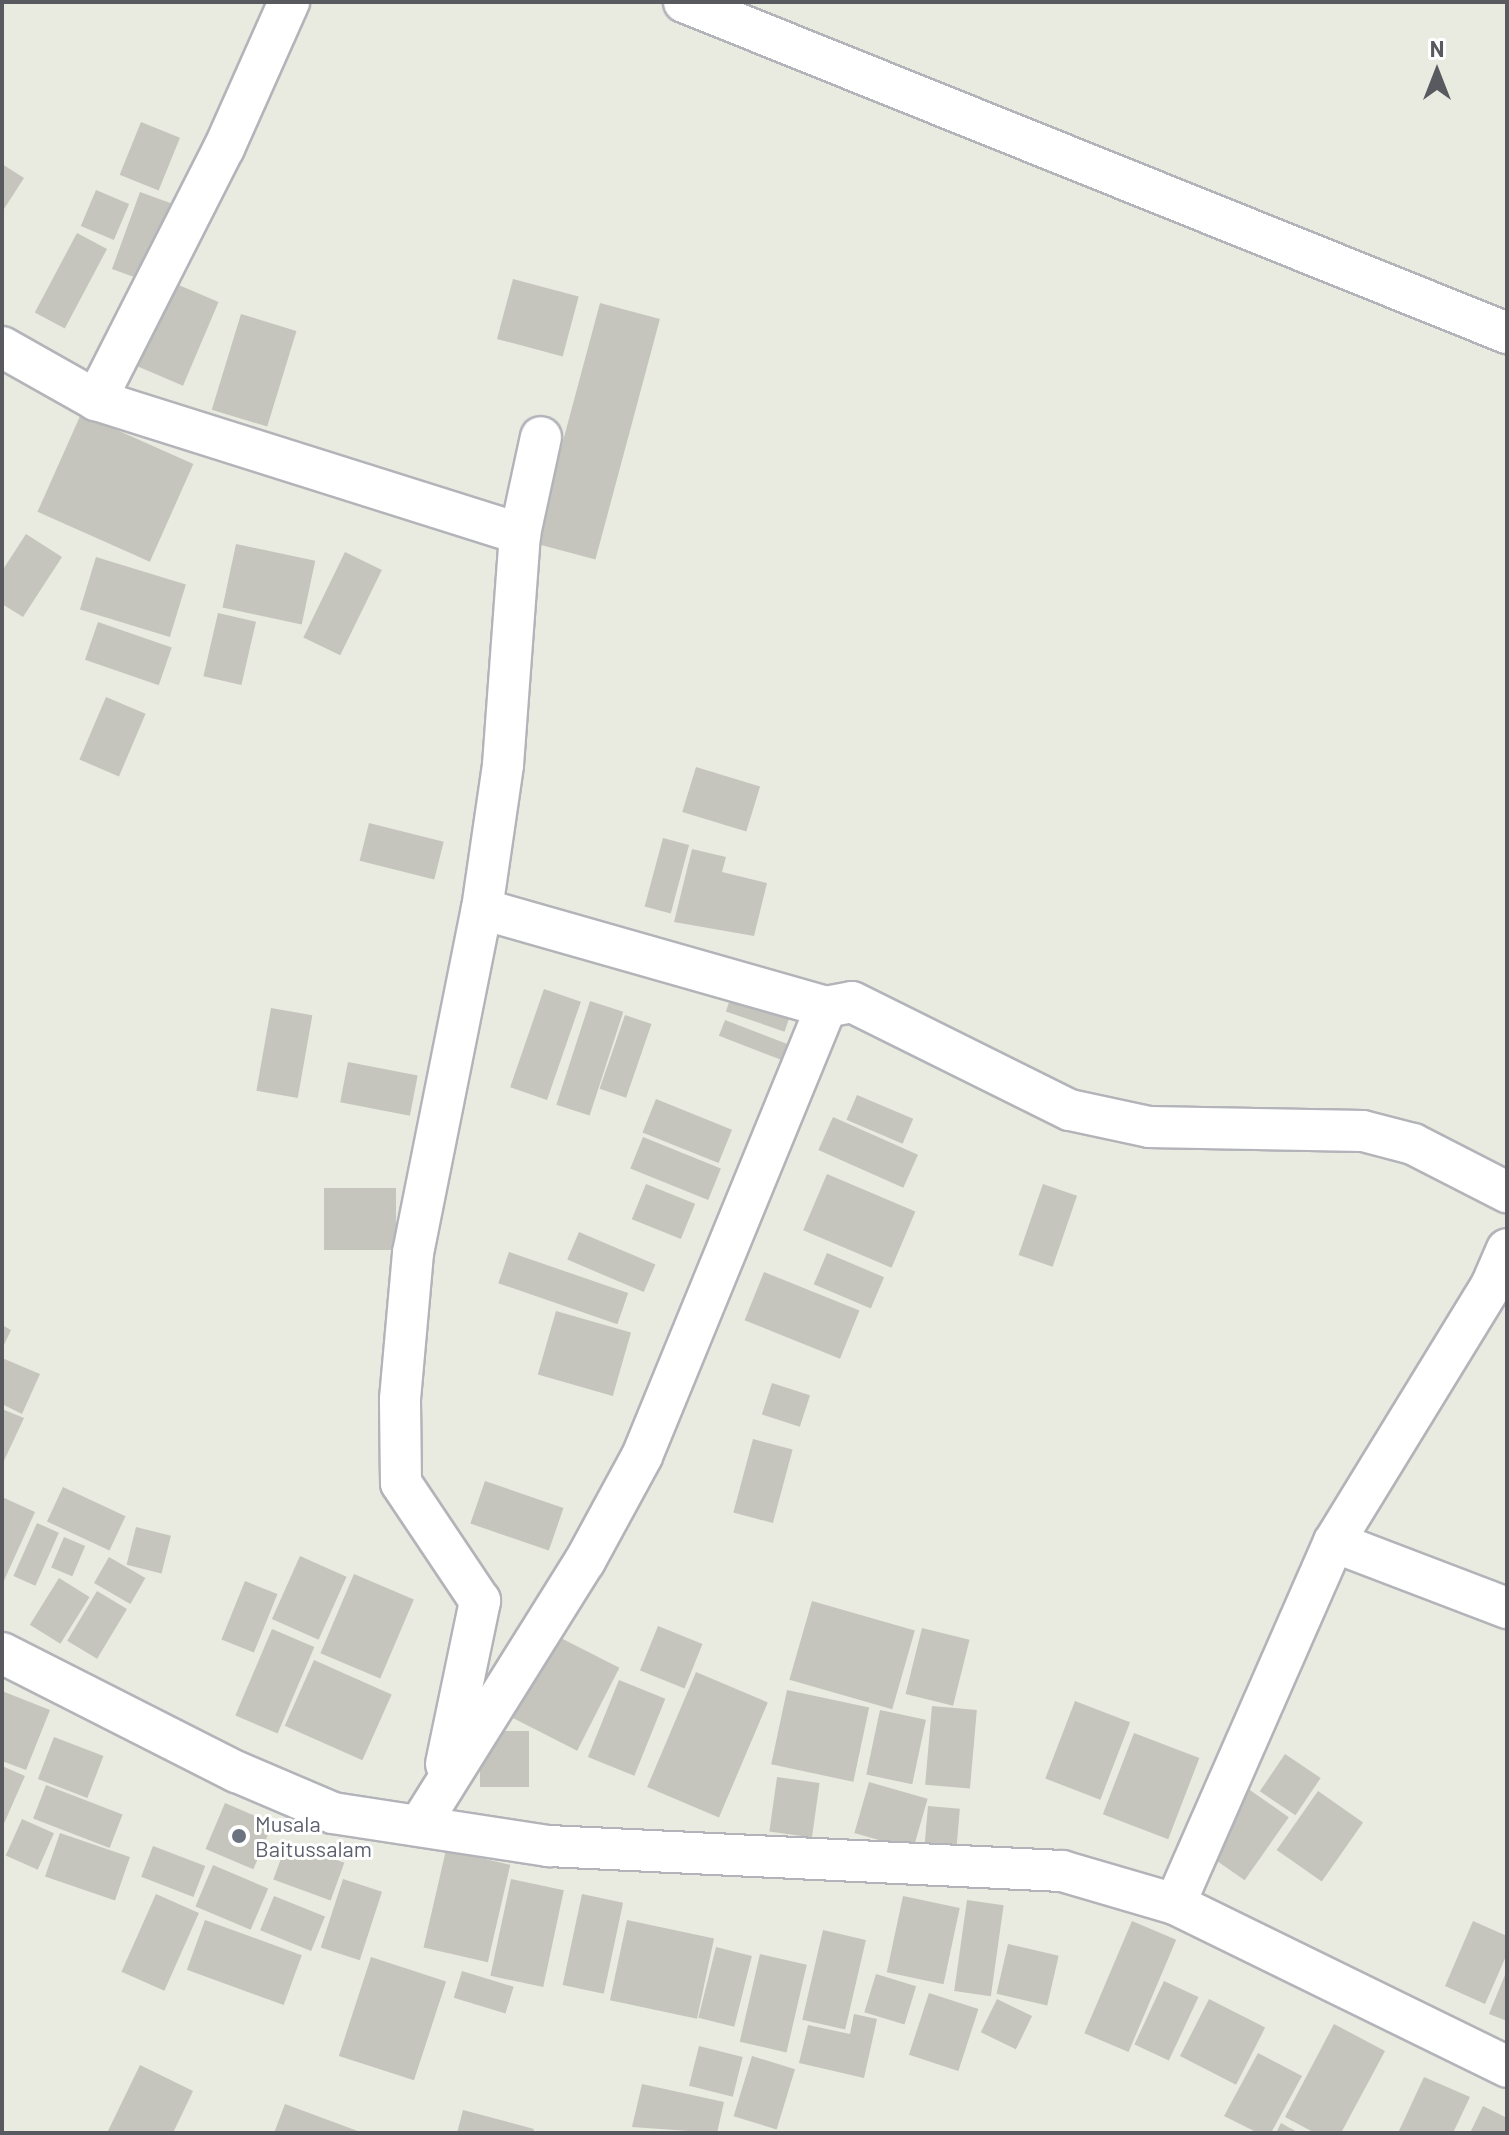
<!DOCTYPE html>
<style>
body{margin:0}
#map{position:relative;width:1509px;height:2135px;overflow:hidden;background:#e9eae0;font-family:Barlow,sans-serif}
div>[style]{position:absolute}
.building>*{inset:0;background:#c5c5bd;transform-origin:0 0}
.roads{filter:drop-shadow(2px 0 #b3b4b9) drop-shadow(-2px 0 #b3b4b9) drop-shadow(0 2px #b3b4b9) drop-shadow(0 -2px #b3b4b9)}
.minor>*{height:40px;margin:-20px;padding:0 20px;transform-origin:20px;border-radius:20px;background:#fff}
.dots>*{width:22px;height:22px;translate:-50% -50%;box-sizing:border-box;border:4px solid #fff;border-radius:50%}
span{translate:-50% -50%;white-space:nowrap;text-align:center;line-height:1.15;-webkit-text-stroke:6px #fff;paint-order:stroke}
.worship-label{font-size:22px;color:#5b616d}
.left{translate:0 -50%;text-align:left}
.frame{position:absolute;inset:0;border:4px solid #595a5f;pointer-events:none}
.north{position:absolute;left:1397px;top:32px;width:80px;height:80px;-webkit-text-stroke:6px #fff;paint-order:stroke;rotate:0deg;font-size:22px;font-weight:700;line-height:32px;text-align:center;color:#595a5f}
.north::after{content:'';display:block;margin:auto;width:28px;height:36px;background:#595a5f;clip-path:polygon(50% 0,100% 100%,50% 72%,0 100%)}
</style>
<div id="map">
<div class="building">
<div style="left:141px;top:122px;width:42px;height:57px;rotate:22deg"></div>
<div style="clip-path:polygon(2px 164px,24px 178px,2px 212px)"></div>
<div style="left:96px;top:190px;width:36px;height:39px;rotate:23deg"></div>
<div style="left:140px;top:192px;width:33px;height:82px;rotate:20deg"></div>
<div style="left:77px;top:233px;width:34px;height:90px;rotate:28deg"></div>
<div style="left:513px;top:279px;width:68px;height:62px;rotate:15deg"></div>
<div style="left:167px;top:280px;width:56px;height:91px;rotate:23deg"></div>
<div style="left:600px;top:303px;width:62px;height:249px;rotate:15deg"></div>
<div style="left:241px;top:314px;width:58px;height:100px;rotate:17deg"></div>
<div style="left:81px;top:414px;width:123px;height:107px;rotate:24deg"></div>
<div style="clip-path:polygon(26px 534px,62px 557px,23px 617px,2px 604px,2px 571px)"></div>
<div style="left:236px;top:544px;width:81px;height:65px;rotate:12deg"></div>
<div style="left:345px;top:552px;width:41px;height:95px;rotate:26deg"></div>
<div style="left:96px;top:557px;width:94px;height:55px;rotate:17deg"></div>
<div style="left:218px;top:613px;width:39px;height:65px;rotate:13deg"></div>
<div style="left:98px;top:622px;width:78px;height:40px;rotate:19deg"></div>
<div style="left:106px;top:697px;width:43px;height:68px;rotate:23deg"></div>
<div style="left:696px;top:767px;width:67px;height:47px;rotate:17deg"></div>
<div style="left:369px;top:823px;width:77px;height:39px;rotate:14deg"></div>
<div style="left:663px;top:838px;width:27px;height:71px;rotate:15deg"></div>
<div style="clip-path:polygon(692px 849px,726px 857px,722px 872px,767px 883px,754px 936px,674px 922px)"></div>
<div style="left:735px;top:985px;width:62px;height:28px;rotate:19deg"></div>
<div style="left:544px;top:989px;width:39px;height:104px;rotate:19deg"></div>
<div style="left:590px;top:1001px;width:35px;height:109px;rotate:18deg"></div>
<div style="left:271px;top:1008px;width:42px;height:84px;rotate:10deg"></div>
<div style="left:625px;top:1015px;width:28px;height:78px;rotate:19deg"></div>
<div style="left:725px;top:1020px;width:80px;height:17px;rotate:21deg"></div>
<div style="left:348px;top:1062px;width:71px;height:41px;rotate:11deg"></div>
<div style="left:857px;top:1095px;width:61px;height:27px;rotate:23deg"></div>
<div style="left:656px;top:1099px;width:82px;height:36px;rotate:22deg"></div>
<div style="left:833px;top:1117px;width:93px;height:36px;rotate:24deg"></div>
<div style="left:643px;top:1137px;width:84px;height:34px;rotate:22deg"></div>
<div style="left:827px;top:1174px;width:96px;height:61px;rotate:23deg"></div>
<div style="left:646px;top:1184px;width:53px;height:38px;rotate:22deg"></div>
<div style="left:1043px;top:1184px;width:36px;height:75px;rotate:19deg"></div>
<div style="left:324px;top:1188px;width:72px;height:62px"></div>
<div style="left:579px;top:1232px;width:83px;height:30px;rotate:23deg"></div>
<div style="left:509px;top:1252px;width:126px;height:33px;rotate:19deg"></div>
<div style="left:827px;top:1253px;width:62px;height:34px;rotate:23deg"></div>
<div style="left:764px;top:1272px;width:103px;height:52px;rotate:22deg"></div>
<div style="left:556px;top:1311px;width:78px;height:66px;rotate:16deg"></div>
<div style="clip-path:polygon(2px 1325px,11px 1330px,2px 1349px)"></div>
<div style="clip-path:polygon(2px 1358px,40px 1374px,22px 1414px,2px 1404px)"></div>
<div style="left:772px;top:1383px;width:40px;height:33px;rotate:18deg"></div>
<div style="clip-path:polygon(2px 1409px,24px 1418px,2px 1465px)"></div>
<div style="left:753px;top:1439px;width:41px;height:76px;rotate:15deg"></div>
<div style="left:485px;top:1481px;width:83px;height:45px;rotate:19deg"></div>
<div style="left:63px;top:1487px;width:69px;height:38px;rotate:25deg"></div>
<div style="clip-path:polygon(2px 1497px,35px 1512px,2px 1585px)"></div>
<div style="left:37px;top:1523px;width:24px;height:58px;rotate:24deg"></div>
<div style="left:136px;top:1527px;width:36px;height:39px;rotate:14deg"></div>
<div style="left:64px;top:1537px;width:23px;height:33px;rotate:23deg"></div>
<div style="left:300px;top:1556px;width:51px;height:69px;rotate:24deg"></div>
<div style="left:109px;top:1557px;width:42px;height:30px;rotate:30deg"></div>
<div style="left:354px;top:1574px;width:65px;height:86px;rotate:23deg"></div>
<div style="left:59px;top:1578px;width:36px;height:55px;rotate:32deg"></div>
<div style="left:245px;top:1581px;width:35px;height:63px;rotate:22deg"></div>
<div style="left:97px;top:1591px;width:35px;height:58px;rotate:31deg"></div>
<div style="left:812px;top:1601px;width:107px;height:82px;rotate:16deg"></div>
<div style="left:658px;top:1626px;width:48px;height:48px;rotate:22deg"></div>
<div style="left:922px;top:1628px;width:49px;height:68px;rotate:14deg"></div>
<div style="left:272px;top:1629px;width:46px;height:94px;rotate:23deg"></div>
<div style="left:549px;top:1632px;width:79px;height:93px;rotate:27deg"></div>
<div style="left:314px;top:1660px;width:85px;height:72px;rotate:24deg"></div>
<div style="left:696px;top:1672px;width:78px;height:125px;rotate:23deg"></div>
<div style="left:619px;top:1680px;width:50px;height:83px;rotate:22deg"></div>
<div style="left:787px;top:1690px;width:84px;height:76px;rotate:12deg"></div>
<div style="clip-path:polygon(2px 1691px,50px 1710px,26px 1770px,2px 1761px)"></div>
<div style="left:1075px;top:1701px;width:59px;height:83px;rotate:21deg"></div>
<div style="left:932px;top:1706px;width:45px;height:79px;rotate:5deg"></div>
<div style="left:880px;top:1710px;width:47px;height:66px;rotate:12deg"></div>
<div style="left:480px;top:1731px;width:49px;height:56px"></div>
<div style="left:1134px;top:1733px;width:70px;height:87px;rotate:21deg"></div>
<div style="left:54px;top:1737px;width:53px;height:45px;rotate:21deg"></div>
<div style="left:1285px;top:1754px;width:43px;height:45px;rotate:34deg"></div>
<div style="clip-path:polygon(2px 1766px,25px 1776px,2px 1828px)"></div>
<div style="left:777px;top:1777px;width:43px;height:55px;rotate:8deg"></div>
<div style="left:869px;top:1782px;width:61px;height:53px;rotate:16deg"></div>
<div style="left:46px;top:1785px;width:82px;height:36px;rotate:21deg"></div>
<div style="left:1247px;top:1788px;width:51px;height:77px;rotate:35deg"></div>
<div style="left:1318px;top:1791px;width:55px;height:72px;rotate:35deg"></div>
<div style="left:225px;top:1803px;width:52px;height:50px;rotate:23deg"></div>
<div style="left:928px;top:1806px;width:32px;height:37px;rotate:5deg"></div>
<div style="left:22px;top:1819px;width:35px;height:40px;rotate:24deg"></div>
<div style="left:60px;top:1833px;width:74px;height:46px;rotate:19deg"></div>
<div style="left:287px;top:1842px;width:61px;height:40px;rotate:20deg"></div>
<div style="left:153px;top:1846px;width:56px;height:33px;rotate:21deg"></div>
<div style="left:446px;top:1850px;width:66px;height:100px;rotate:13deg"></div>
<div style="left:213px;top:1865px;width:60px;height:45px;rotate:23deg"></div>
<div style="left:343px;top:1879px;width:41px;height:72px;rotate:18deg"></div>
<div style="left:511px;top:1879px;width:54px;height:99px;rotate:12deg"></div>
<div style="left:156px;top:1894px;width:47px;height:85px;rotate:24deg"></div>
<div style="left:582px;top:1894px;width:42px;height:93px;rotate:12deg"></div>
<div style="left:274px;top:1896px;width:55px;height:37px;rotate:22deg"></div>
<div style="left:903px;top:1896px;width:58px;height:78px;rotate:12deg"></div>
<div style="left:967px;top:1900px;width:37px;height:92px;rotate:8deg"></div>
<div style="left:205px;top:1920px;width:103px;height:53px;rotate:20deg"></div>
<div style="left:627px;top:1920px;width:89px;height:82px;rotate:12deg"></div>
<div style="left:1132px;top:1921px;width:48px;height:122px;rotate:23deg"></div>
<div style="clip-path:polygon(1473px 1921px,1507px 1936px,1507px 1954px,1485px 2004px,1445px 1986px)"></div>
<div style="left:823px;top:1930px;width:44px;height:92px;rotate:13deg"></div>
<div style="left:1008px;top:1944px;width:52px;height:51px;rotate:13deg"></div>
<div style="left:716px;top:1947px;width:37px;height:73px;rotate:14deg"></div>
<div style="left:760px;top:1954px;width:48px;height:90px;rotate:13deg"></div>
<div style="left:371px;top:1957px;width:79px;height:104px;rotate:18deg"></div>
<div style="clip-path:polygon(1507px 1970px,1507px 2021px,1489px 2014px)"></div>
<div style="left:462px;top:1971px;width:54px;height:28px;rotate:17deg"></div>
<div style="left:876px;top:1974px;width:42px;height:40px;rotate:17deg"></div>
<div style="left:1164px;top:1981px;width:38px;height:70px;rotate:25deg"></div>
<div style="left:929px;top:1993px;width:52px;height:65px;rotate:18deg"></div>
<div style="left:997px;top:1999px;width:39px;height:37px;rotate:26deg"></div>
<div style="left:1209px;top:1999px;width:63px;height:64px;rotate:27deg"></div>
<div style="clip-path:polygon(854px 2014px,877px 2019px,864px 2078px,799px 2063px,808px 2025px,850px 2034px)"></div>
<div style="clip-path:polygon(1334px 2024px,1385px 2051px,1341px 2133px,1315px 2133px,1285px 2117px)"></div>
<div style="left:699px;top:2046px;width:45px;height:41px;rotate:14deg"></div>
<div style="clip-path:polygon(1258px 2053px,1302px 2076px,1271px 2133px,1258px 2133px,1224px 2116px)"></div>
<div style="left:752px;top:2056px;width:45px;height:63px;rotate:17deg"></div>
<div style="clip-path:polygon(140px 2065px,193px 2091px,173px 2133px,107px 2133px)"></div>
<div style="clip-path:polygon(1424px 2077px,1470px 2097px,1453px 2133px,1398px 2133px)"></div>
<div style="clip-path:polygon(642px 2084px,724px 2102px,717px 2133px,632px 2127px)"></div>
<div style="clip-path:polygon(285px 2104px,363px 2133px,274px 2133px)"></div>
<div style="clip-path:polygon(1483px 2106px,1507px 2118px,1507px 2133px,1470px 2133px)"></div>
<div style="clip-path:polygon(463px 2110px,534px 2129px,533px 2133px,457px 2133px)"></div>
<div style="clip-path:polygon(1281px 2123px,1299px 2133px,1276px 2133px)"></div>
</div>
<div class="roads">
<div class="minor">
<div style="left:684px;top:2px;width:887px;rotate:21.91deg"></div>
<div style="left:2px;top:347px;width:108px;rotate:29.4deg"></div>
<div style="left:96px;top:400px;width:445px;rotate:17.5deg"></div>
<div style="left:96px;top:400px;width:283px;rotate:-63.1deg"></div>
<div style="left:224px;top:148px;width:160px;rotate:-66deg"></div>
<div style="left:482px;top:909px;width:358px;rotate:15.9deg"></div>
<div style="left:1334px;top:1542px;width:185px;rotate:20.9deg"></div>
<div style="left:2px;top:1653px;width:263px;rotate:26.9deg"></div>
<div style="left:237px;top:1772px;width:104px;rotate:23.1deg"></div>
<div style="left:333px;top:1813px;width:219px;rotate:8.7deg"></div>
<div style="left:549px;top:1846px;width:514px;rotate:2.79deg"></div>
<div style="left:1062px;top:1871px;width:118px;rotate:16.3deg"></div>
<div style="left:1175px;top:1904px;width:370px;rotate:26.1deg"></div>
<div style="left:446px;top:1764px;width:167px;rotate:-78.2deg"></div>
<div style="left:480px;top:1601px;width:142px;rotate:-123.8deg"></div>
<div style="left:401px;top:1483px;width:84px;rotate:-90.7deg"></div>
<div style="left:400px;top:1399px;width:147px;rotate:-84.9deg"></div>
<div style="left:413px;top:1253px;width:351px;rotate:-78.7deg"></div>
<div style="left:482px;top:909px;width:146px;rotate:-81.7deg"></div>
<div style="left:503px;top:765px;width:232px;rotate:-85.8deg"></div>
<div style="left:520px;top:534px;width:99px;rotate:-77.8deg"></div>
<div style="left:421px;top:1823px;width:309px;rotate:-58deg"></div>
<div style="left:585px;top:1561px;width:119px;rotate:-61.5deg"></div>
<div style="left:642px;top:1456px;width:485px;rotate:-67.7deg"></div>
<div style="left:826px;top:1007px;width:26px;rotate:-11deg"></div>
<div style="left:852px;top:1002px;width:243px;rotate:26.4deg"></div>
<div style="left:1070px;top:1110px;width:81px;rotate:12.1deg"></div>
<div style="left:1149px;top:1127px;width:214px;rotate:1.1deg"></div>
<div style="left:1363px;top:1131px;width:52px;rotate:14.6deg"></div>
<div style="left:1413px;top:1144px;width:106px;rotate:27.1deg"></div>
<div style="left:1175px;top:1904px;width:395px;rotate:-66.3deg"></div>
<div style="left:1334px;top:1542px;width:300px;rotate:-58.5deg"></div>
<div style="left:1491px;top:1286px;width:40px;rotate:-66.6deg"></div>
</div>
</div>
<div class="dots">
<div style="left:239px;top:1836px;background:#6b7280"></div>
</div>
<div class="worship-label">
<span class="left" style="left:255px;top:1836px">Musala<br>Baitussalam</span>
</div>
<div class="frame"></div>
<div class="north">N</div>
</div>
